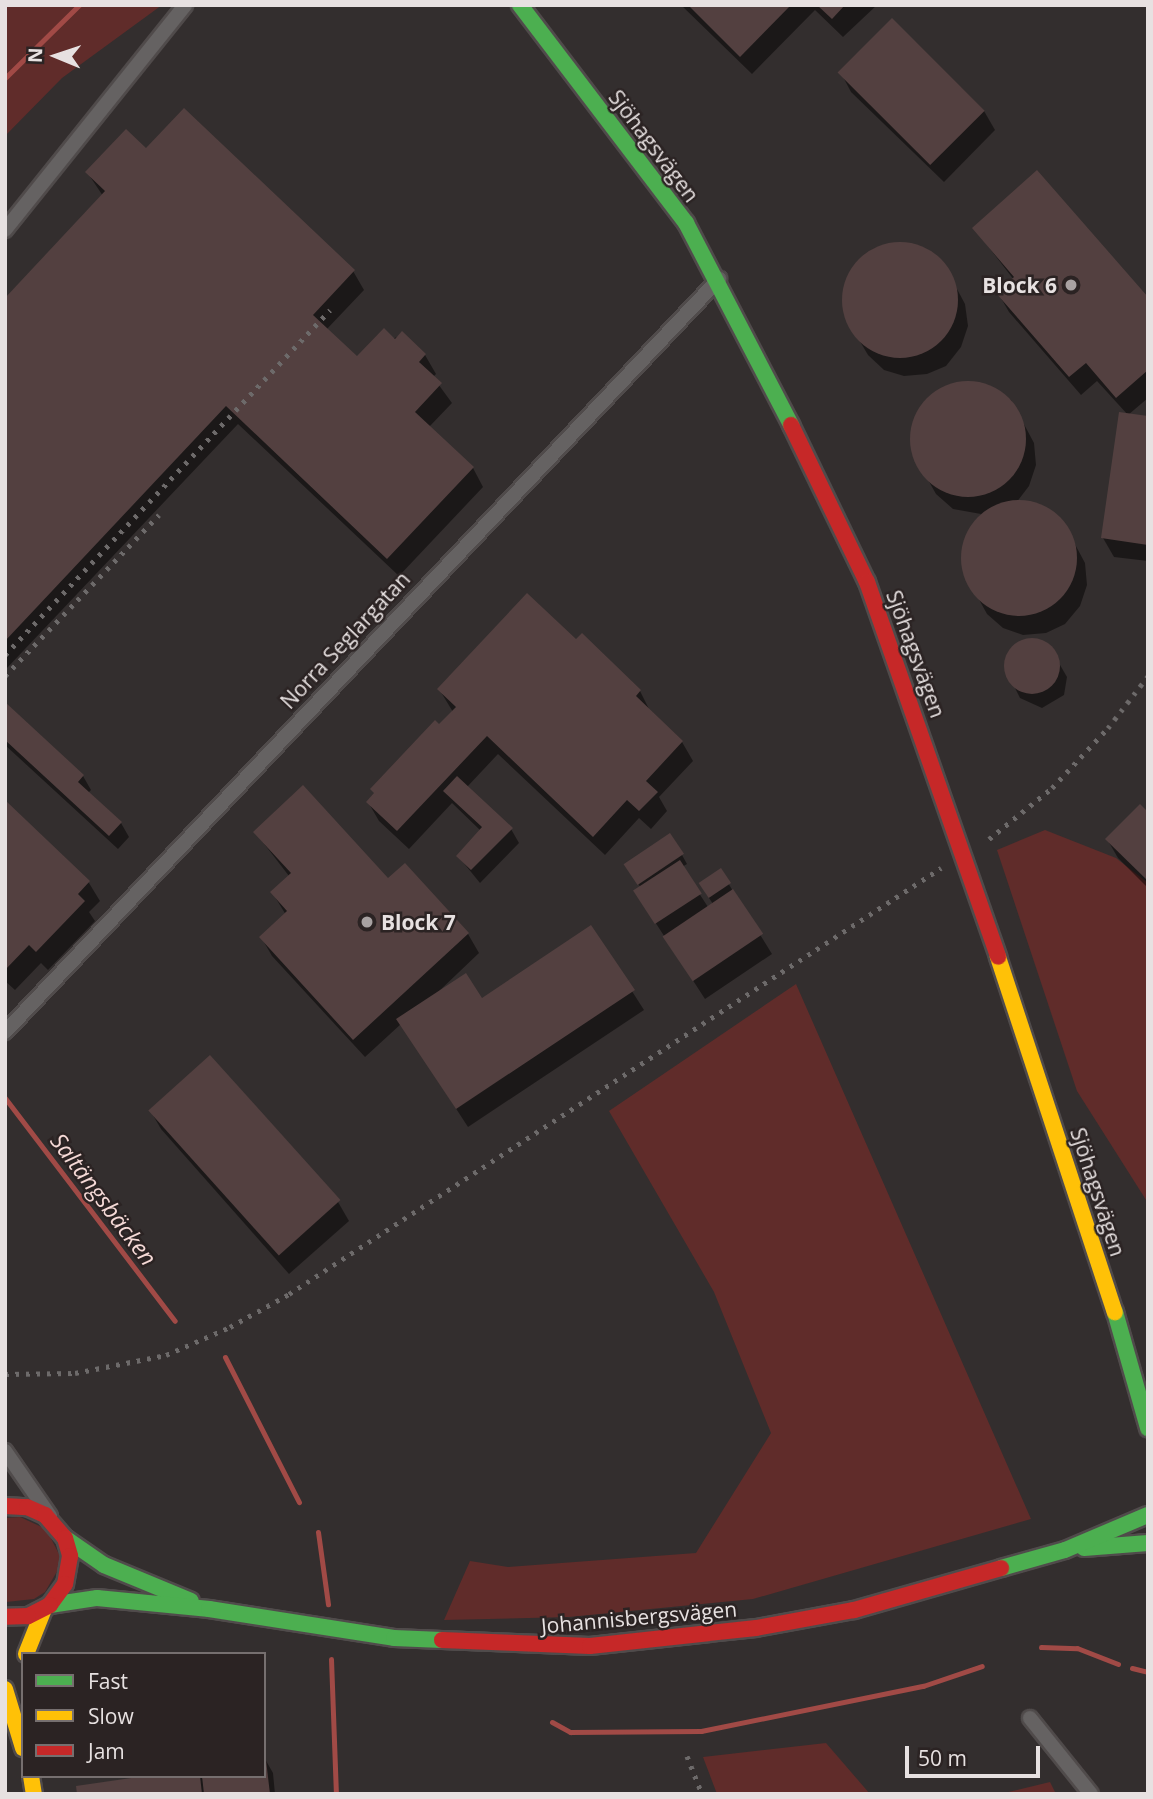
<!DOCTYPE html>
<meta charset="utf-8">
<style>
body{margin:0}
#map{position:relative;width:1153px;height:1799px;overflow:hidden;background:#332e2e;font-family:"Open Sans",sans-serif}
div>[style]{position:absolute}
.green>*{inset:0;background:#602c2a}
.shadow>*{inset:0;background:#0007}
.stream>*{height:5px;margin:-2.5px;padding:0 2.5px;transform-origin:2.5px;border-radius:2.5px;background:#a14a46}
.building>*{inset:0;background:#534040;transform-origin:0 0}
.round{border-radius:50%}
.roads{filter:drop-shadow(2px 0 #504b4b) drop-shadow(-2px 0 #504b4b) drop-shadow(0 2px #504b4b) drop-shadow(0 -2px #504b4b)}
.street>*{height:14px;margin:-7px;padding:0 7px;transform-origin:7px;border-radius:7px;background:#656262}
.fast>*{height:16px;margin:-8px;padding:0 8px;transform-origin:8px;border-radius:8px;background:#4caf50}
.slow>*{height:16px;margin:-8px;padding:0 8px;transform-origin:8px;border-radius:8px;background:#ffc107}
.jam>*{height:16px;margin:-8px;padding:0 8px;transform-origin:8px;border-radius:8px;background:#c62828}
.rail>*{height:5px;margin-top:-2.5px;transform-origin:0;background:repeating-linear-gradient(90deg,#6d6a6a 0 3.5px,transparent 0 10.5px)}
.dots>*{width:19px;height:19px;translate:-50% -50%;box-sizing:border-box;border:4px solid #2b2323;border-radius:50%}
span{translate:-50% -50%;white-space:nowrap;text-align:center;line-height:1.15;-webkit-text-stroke:5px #2b2323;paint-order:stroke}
.street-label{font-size:21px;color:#e7e1e1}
.poi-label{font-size:21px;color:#e7e1e1;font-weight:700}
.right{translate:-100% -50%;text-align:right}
.left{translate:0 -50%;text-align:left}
.water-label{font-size:23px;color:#f6dad7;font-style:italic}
.frame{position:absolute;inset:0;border:7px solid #e7e1e1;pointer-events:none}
.legend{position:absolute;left:21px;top:1652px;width:245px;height:126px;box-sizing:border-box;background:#2b2323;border:2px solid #766f6f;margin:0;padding:9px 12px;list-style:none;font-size:21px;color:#e7e1e1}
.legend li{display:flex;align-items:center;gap:14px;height:35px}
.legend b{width:35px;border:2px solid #766f6f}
.north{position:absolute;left:21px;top:21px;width:70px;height:70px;-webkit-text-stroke:5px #2b2323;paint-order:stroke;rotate:272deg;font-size:19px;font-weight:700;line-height:28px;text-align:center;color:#e7e1e1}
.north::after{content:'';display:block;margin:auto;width:24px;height:32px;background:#e7e1e1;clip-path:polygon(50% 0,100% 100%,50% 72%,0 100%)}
.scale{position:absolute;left:905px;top:1746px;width:135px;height:32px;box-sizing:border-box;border:4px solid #e7e1e1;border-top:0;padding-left:9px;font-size:21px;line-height:24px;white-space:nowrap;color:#e7e1e1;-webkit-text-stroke:5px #2b2323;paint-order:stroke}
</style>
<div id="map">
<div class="green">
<div style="clip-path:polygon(5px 5px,162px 5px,62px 78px,5px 136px)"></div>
<div style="clip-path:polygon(1045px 830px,1116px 858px,1148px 883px,1148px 1203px,1077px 1091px,997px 850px)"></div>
<div style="clip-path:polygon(796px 984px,1031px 1519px,753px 1599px,569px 1617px,444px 1620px,470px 1561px,508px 1567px,696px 1553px,771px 1433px,714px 1292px,609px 1111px)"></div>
<div style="clip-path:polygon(20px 1517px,46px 1529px,59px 1554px,59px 1568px,45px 1592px,34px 1599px,6px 1602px,5px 1518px)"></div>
<div style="clip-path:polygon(826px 1743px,870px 1794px,717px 1794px,703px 1757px)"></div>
<div style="clip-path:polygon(1050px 1782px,1056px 1794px,1000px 1794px)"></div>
</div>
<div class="shadow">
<div style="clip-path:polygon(681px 5px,877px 5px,843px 37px,815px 10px,752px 74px)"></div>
<div style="clip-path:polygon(841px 73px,984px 111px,995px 130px,944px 182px,851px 92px)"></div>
<div style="clip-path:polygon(146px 150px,353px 271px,364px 290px,326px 330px,357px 359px,402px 334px,425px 355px,436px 374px,433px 377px,452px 403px,429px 427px,473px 468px,483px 487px,399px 576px,238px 424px,7px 668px,5px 300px,103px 196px,87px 172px)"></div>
<div style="clip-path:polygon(974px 228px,1148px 300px,1148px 398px,1128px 415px,1097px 381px,1081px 395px,1009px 312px,998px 293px,1014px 280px)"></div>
<div style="clip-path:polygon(904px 243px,942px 261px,965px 304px,968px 326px,961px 347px,946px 366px,927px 374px,904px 376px,884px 370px,868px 355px,845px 316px,843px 294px,862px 257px,884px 246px)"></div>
<div style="clip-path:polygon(972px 383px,1011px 400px,1034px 443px,1036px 465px,1029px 486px,1016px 503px,1062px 520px,1085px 563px,1087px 585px,1080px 606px,1065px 624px,1046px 633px,1023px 635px,1003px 628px,987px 614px,965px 574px,962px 552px,981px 514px,953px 509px,936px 494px,914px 455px,911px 433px,930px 396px,953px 385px)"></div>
<div style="clip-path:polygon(1148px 418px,1148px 561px,1114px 557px,1103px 538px)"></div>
<div style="clip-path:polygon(582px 636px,640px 691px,650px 711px,682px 742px,693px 761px,659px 797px,667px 811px,651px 829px,639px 818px,605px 855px,498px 754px,467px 787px,511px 829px,519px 843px,480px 883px,458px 856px,481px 831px,452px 803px,409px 849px,379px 821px,368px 802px,453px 712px,439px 689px,576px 642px)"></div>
<div style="clip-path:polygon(1032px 640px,1049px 646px,1067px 677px,1064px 695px,1042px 708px,1020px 698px,1005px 668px,1015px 646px)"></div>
<div style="clip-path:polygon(5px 705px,83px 776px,91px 790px,88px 793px,121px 823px,129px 837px,118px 849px,5px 745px)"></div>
<div style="clip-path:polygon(5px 802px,89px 883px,100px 901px,89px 912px,95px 921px,48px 970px,41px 963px,15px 990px,5px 981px)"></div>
<div style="clip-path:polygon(1148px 814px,1148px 888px,1118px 858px,1107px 839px)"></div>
<div style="clip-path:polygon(255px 832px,388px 881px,468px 934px,479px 953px,436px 994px,482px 1000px,591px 927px,644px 1010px,468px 1127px,401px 1024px,365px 1057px,272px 956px,261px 937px,286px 915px,272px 892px,289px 876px)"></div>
<div style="clip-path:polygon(682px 855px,687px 864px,682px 867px,708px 907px,713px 904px,705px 892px,720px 870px,772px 954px,705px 999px,644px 905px,641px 888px,631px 873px)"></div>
<div style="clip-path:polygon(150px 1110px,338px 1202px,349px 1221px,289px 1274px,161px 1129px)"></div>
<div style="clip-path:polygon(265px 1759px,273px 1773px,275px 1794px,79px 1794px,158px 1776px,201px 1776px,205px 1783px,264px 1776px)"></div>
</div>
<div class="stream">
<div style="left:5px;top:78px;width:104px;rotate:-44.6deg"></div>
<div style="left:5px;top:1098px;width:280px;rotate:52.7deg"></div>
<div style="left:225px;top:1357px;width:163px;rotate:63deg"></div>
<div style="left:318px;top:1532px;width:73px;rotate:82.1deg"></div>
<div style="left:1041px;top:1647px;width:36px;rotate:2deg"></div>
<div style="left:1077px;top:1648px;width:44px;rotate:21.3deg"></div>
<div style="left:331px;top:1659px;width:135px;rotate:87.9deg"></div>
<div style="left:1132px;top:1668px;width:16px;rotate:14deg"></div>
<div style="left:552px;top:1722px;width:21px;rotate:29deg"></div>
<div style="left:570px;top:1732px;width:131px;rotate:-0.4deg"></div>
<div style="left:701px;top:1731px;width:227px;rotate:-11.5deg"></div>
<div style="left:923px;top:1686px;width:62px;rotate:-18.7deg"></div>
</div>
<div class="building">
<div style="clip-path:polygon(688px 5px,791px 5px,740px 57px)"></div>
<div style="clip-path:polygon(817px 5px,845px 5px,832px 19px)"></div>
<div style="left:892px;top:18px;width:131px;height:77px;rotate:45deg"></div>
<div style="clip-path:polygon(184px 108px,355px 270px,313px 315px,357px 356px,384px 328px,395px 339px,402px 331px,426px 354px,419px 362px,442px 383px,415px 412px,474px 467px,387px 559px,226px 406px,5px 641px,5px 298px,105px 191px,85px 172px,126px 129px,146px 148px)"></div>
<div style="clip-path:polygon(1037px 170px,1148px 297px,1148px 370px,1116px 398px,1086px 363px,1069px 377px,996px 293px,1014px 277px,972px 228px)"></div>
<div class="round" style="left:842px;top:242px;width:116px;height:116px"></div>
<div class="round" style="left:910px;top:381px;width:116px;height:116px"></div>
<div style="clip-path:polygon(1119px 412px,1148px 416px,1148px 545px,1101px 538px)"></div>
<div class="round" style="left:961px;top:500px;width:116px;height:116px"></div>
<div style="clip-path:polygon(527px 593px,576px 639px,582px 633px,641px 690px,636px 696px,683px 741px,646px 781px,658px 792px,639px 811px,627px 800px,593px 837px,487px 736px,397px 831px,366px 802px,374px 793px,370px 789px,435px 720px,439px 724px,456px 707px,437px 689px)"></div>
<div class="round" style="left:1004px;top:638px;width:56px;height:56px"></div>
<div style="clip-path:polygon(5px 702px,84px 775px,78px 782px,122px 822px,109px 836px,5px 740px)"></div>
<div style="clip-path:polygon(457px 776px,513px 828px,471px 870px,456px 856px,482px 827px,443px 791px)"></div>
<div style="clip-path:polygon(303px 785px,388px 878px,405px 863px,469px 933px,353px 1040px,259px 937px,287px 911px,270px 892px,291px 873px,253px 832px)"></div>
<div style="clip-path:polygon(5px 800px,90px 881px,78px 894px,85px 901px,36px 952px,29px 945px,5px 970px)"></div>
<div style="clip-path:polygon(1140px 804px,1148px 812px,1148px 881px,1105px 839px)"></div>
<div style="left:670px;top:833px;width:25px;height:56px;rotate:56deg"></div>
<div style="left:680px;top:860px;width:40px;height:56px;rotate:57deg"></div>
<div style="left:721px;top:868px;width:18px;height:27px;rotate:56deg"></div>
<div style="left:733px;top:889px;width:54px;height:85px;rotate:56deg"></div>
<div style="clip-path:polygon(591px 925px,635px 990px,456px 1109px,396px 1019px,466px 973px,482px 998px)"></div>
<div style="left:210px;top:1055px;width:195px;height:83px;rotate:48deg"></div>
<div style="clip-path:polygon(266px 1760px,270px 1794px,204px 1794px,202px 1776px,264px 1776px)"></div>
<div style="clip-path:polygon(145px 1776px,200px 1776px,202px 1794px,77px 1794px,76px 1786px)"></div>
</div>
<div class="roads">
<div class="street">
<div style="left:5px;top:230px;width:288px;rotate:-51.3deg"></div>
<div style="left:5px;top:1032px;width:1038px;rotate:-46.52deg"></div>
<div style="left:5px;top:1451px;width:79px;rotate:55.3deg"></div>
<div style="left:1030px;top:1718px;width:97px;rotate:51.2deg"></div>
</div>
<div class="fast">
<div style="left:520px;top:5px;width:274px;rotate:52.7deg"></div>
<div style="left:686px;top:223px;width:228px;rotate:62.5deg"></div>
<div style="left:1115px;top:1312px;width:121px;rotate:74.1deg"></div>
<div style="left:65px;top:1538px;width:47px;rotate:34.7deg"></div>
<div style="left:104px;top:1565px;width:94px;rotate:22.5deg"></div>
<div style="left:1084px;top:1548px;width:64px;rotate:-4.5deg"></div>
<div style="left:1001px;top:1568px;width:66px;rotate:-15.7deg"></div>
<div style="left:1065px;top:1550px;width:90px;rotate:-22.9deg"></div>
<div style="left:50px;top:1605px;width:48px;rotate:-8.5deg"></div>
<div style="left:97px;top:1598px;width:113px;rotate:5.6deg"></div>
<div style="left:209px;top:1609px;width:187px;rotate:8.9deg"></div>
<div style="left:394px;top:1638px;width:48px;rotate:2.4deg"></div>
</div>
<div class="slow">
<div style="left:998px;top:957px;width:374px;rotate:71.8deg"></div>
<div style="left:26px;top:1654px;width:48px;rotate:-68.2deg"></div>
<div style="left:5px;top:1689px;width:62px;rotate:73deg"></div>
<div style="left:31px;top:1776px;width:18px;rotate:81deg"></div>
</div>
<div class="jam">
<div style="left:791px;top:425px;width:174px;rotate:64.2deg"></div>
<div style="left:867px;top:582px;width:397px;rotate:70.7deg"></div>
<div style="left:5px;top:1506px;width:22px;rotate:3deg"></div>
<div style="left:27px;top:1507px;width:20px;rotate:24deg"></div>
<div style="left:45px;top:1515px;width:30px;rotate:49deg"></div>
<div style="left:65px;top:1538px;width:19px;rotate:74deg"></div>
<div style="left:70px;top:1556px;width:28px;rotate:100deg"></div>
<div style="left:65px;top:1584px;width:26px;rotate:126deg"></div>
<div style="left:50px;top:1605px;width:25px;rotate:153deg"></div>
<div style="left:28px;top:1616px;width:23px;rotate:178deg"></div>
<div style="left:442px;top:1640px;width:148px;rotate:2.3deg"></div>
<div style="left:590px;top:1646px;width:167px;rotate:-6.2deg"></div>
<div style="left:756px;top:1628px;width:100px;rotate:-10.4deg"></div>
<div style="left:854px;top:1610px;width:153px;rotate:-15.9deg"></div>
</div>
</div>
<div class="rail">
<div style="left:5px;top:655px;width:474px;rotate:-46.7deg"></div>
<div style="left:5px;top:676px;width:223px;rotate:-46.3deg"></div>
<div style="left:989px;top:839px;width:81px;rotate:-39deg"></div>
<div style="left:1052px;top:788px;width:82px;rotate:-47deg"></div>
<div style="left:1108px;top:728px;width:66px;rotate:-52.4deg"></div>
<div style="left:5px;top:1374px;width:70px;rotate:-0.8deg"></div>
<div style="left:75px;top:1373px;width:93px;rotate:-11.2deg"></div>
<div style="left:166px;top:1355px;width:70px;rotate:-23.6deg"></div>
<div style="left:230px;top:1327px;width:68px;rotate:-29.2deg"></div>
<div style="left:289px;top:1294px;width:779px;rotate:-33.16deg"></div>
<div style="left:687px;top:1756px;width:41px;rotate:68.5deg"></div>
</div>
<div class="dots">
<div style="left:1071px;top:285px;background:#a8a2a2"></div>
<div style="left:367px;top:922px;background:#a8a2a2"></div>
</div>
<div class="street-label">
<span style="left:654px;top:146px;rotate:53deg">Sjöhagsvägen</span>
<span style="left:345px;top:640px;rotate:-47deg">Norra Seglargatan</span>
<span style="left:916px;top:654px;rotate:70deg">Sjöhagsvägen</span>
<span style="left:1098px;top:1192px;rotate:72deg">Sjöhagsvägen</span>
<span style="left:639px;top:1617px;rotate:-5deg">Johannisbergsvägen</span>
</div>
<div class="poi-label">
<span class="right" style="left:1057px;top:285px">Block 6</span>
<span class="left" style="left:381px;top:922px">Block 7</span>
</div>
<div class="water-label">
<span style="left:104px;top:1199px;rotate:53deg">Saltängsbäcken</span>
</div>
<div class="frame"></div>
<ul class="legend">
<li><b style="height:9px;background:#4caf50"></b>Fast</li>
<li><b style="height:9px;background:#ffc107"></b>Slow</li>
<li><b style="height:9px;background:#c62828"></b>Jam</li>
</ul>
<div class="north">N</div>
<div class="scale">50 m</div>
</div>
